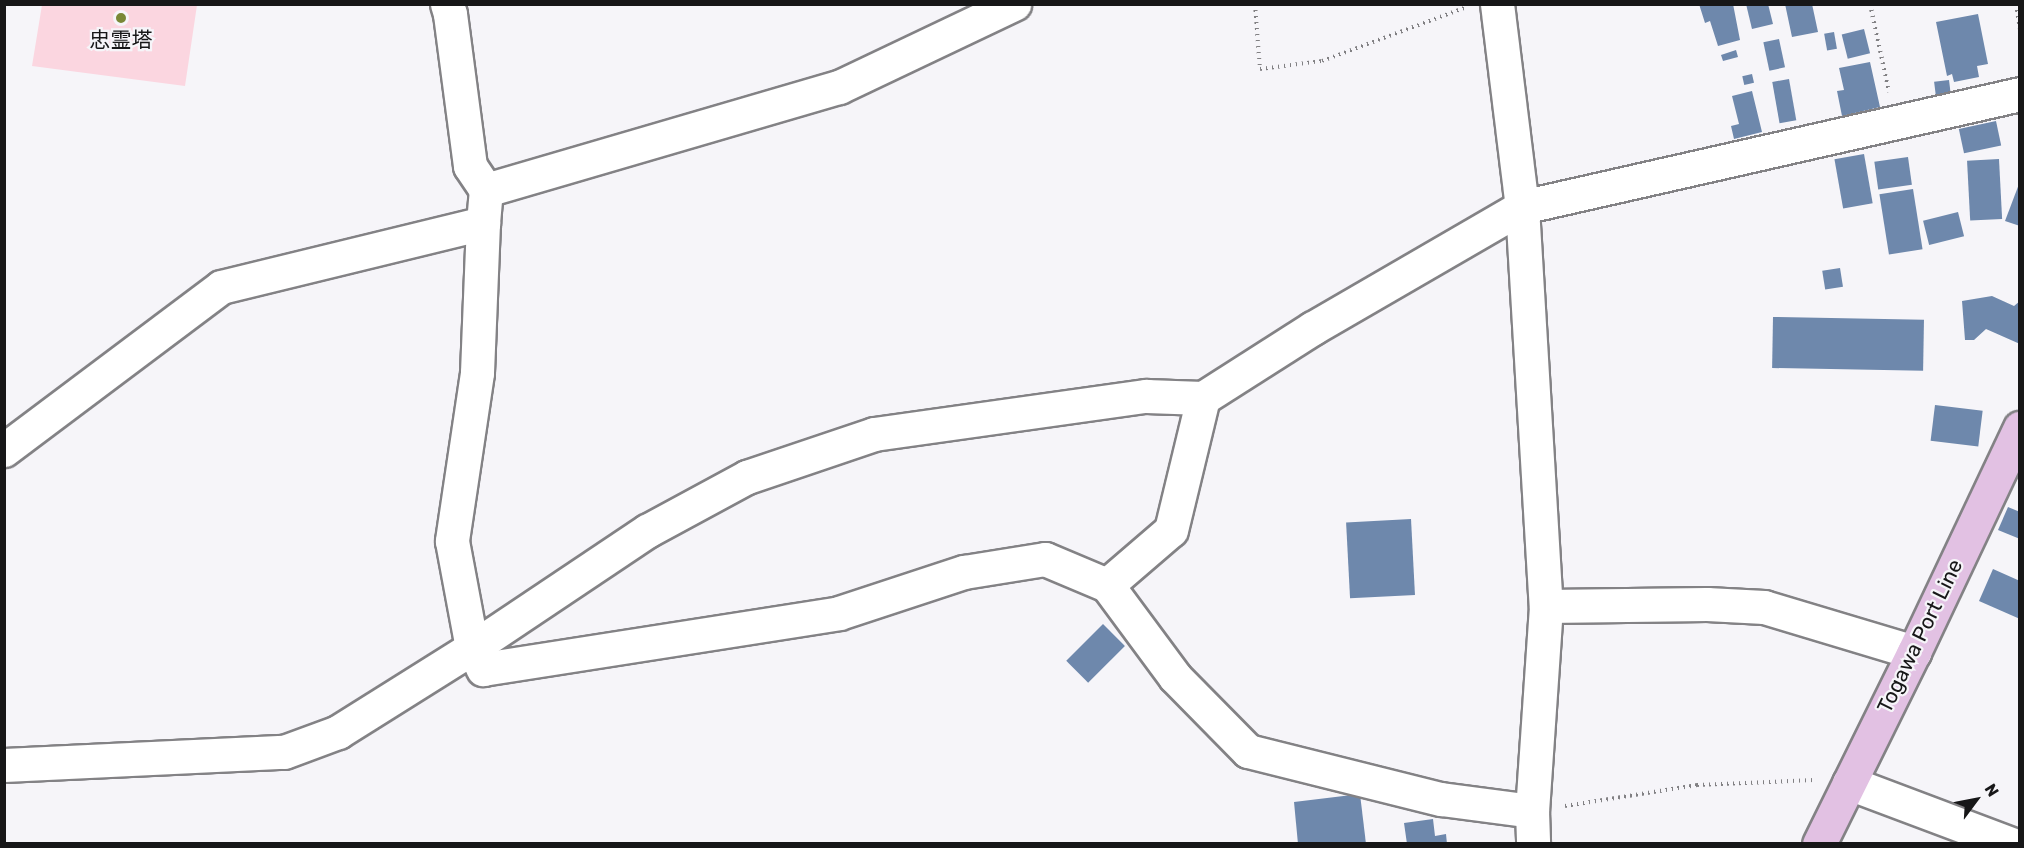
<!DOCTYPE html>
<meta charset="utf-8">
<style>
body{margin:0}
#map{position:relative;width:2024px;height:848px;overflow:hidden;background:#f6f5f9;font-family:Rubik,"Noto Sans JP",sans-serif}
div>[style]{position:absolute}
.green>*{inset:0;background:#fbd6e0}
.building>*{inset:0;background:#6e88ac;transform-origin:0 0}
.path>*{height:4px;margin-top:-2px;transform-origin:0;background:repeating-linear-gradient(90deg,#818083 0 1.5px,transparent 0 6px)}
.roads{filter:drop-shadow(2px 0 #838285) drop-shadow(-2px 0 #838285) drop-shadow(0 2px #838285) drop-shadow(0 -2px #838285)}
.minor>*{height:33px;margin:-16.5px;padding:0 16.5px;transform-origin:16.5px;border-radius:16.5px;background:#fff}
.major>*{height:33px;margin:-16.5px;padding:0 16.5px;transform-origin:16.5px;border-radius:16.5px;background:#e2c1e3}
.dots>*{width:16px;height:16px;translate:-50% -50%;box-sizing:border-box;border:3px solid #f6f5f9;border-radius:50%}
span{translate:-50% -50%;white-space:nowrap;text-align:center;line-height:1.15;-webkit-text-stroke:4.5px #f6f5f9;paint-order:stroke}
.poi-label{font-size:21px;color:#171718}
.street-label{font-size:21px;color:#171718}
.frame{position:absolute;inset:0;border:6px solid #171718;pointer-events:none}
.north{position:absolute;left:1946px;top:770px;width:60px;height:60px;-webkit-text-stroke:4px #f6f5f9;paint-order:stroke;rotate:58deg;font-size:16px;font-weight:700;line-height:24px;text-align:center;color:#171718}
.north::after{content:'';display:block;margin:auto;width:21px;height:27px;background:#171718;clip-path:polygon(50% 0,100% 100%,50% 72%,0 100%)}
</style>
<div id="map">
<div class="green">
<div style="clip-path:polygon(42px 5px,197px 5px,185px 86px,32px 66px)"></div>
</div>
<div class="building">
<div style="clip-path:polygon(1699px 4px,1733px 4px,1740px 40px,1718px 46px,1710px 21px,1705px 23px)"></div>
<div style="clip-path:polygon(1746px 4px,1768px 4px,1773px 24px,1752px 29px)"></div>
<div style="clip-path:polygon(1785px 4px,1812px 4px,1818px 32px,1792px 37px)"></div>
<div style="clip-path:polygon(1978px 14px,1988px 64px,1977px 66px,1979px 77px,1954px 82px,1952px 74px,1947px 76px,1936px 22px)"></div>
<div style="left:1864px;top:29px;width:25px;height:23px;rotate:76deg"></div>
<div style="left:1834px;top:32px;width:17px;height:10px;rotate:80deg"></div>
<div style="left:1779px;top:39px;width:29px;height:16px;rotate:78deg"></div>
<div style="clip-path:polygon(1736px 50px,1738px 57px,1723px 61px,1721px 55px)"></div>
<div style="clip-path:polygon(1870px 62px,1880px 107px,1842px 116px,1837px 91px,1844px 90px,1839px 68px)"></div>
<div style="left:1752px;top:74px;width:9px;height:10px;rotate:77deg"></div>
<div style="left:1789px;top:79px;width:42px;height:17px;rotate:80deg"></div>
<div style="left:1949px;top:80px;width:16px;height:15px;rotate:83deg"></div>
<div style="clip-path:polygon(1752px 91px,1762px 132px,1734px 139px,1731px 126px,1739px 124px,1732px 96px)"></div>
<div style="left:1996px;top:121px;width:25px;height:38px;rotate:78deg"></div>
<div style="left:1864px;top:154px;width:50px;height:30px;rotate:80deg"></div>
<div style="left:1908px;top:157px;width:28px;height:34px;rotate:82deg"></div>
<div style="left:1999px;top:159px;width:60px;height:32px;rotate:87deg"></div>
<div style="clip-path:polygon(2019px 184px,2020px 184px,2020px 226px,2005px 221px)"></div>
<div style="left:1913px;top:189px;width:61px;height:34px;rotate:81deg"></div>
<div style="left:1958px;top:212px;width:25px;height:36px;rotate:76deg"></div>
<div style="left:1840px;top:268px;width:19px;height:18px;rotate:81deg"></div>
<div style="clip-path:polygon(1992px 296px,2014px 306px,2020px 301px,2020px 344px,1986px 329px,1974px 340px,1965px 340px,1962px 301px)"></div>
<div style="left:1773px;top:317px;width:151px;height:51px;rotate:1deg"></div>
<div style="left:1935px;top:405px;width:48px;height:36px;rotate:7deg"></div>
<div style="clip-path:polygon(2008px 507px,2020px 512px,2020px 539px,1998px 530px)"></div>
<div style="left:1411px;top:519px;width:76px;height:65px;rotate:87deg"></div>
<div style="clip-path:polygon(1993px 569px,2020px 581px,2020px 619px,1979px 601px)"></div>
<div style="left:1103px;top:624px;width:31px;height:52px;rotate:45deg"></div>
<div style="clip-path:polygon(1360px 794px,1366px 844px,1298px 844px,1294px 802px)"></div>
<div style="clip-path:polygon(1433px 819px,1435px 836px,1446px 834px,1447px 844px,1407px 844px,1404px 823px)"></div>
</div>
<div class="path">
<div style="left:1255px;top:4px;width:65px;rotate:85.6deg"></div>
<div style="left:1260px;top:69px;width:63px;rotate:-7.4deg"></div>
<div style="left:1322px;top:61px;width:152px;rotate:-20.5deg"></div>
<div style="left:1870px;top:4px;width:90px;rotate:77.8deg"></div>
<div style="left:2016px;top:4px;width:26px;rotate:81deg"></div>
<div style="left:1565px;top:806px;width:134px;rotate:-9deg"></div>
<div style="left:1697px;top:785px;width:117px;rotate:-2.4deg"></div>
</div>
<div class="roads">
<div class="minor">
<div style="left:447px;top:4px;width:10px;rotate:73deg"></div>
<div style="left:450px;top:14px;width:153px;rotate:82.5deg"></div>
<div style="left:470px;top:166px;width:29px;rotate:56deg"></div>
<div style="left:1497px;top:4px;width:205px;rotate:83deg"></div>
<div style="left:1522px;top:207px;width:400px;rotate:86.6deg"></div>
<div style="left:1546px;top:606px;width:205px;rotate:93.9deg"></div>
<div style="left:1532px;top:811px;width:33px;rotate:88deg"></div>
<div style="left:483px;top:223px;width:150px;rotate:92.3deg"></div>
<div style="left:477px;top:373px;width:170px;rotate:98.5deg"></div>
<div style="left:452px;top:541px;width:109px;rotate:79.4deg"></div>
<div style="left:472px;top:648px;width:24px;rotate:62deg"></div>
<div style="left:483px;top:669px;width:360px;rotate:-8.9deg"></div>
<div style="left:839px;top:613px;width:132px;rotate:-18.2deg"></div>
<div style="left:964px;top:572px;width:82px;rotate:-9.1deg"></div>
<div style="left:1045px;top:559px;width:67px;rotate:22.8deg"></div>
<div style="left:1107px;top:585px;width:114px;rotate:53.5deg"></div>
<div style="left:1175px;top:677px;width:104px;rotate:45.4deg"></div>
<div style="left:1248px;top:751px;width:199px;rotate:14deg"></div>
<div style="left:1441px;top:799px;width:92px;rotate:7.5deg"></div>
<div style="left:4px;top:450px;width:271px;rotate:-36.9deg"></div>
<div style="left:221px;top:287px;width:270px;rotate:-13.7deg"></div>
<div style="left:483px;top:223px;width:33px;rotate:-85deg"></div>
<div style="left:486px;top:190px;width:368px;rotate:-16.3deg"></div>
<div style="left:839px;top:87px;width:194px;rotate:-25.4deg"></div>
<div style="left:1107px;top:585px;width:84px;rotate:-40.7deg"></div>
<div style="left:1171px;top:530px;width:136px;rotate:-76.4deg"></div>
<div style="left:1546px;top:606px;width:161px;rotate:-0.7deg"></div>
<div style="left:1707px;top:604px;width:57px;rotate:3deg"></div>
<div style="left:1764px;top:607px;width:157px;rotate:16.7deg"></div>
<div style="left:4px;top:765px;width:280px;rotate:-2.7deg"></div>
<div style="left:284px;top:752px;width:58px;rotate:-20.3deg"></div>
<div style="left:338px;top:732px;width:158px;rotate:-32.1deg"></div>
<div style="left:472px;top:648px;width:211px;rotate:-33.8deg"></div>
<div style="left:647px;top:531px;width:114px;rotate:-28.4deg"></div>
<div style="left:747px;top:477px;width:134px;rotate:-18.7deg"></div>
<div style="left:874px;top:434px;width:275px;rotate:-8deg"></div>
<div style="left:1146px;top:396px;width:57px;rotate:2deg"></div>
<div style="left:1203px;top:398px;width:130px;rotate:-32.5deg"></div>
<div style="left:1313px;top:328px;width:241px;rotate:-30.1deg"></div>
<div style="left:1522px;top:207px;width:511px;rotate:-12.78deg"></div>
<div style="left:1849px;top:783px;width:173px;rotate:20.6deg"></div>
</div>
<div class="major">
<div style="left:1819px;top:844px;width:214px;rotate:-63.7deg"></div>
<div style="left:1914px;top:652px;width:248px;rotate:-64.7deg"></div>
</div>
</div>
<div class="dots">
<div style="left:121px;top:18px;background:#798837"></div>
</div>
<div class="poi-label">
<span style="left:121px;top:40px">忠霊塔</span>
</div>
<div class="street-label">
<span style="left:1920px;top:636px;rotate:-64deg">Togawa Port Line</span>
</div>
<div class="frame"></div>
<div class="north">N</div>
</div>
